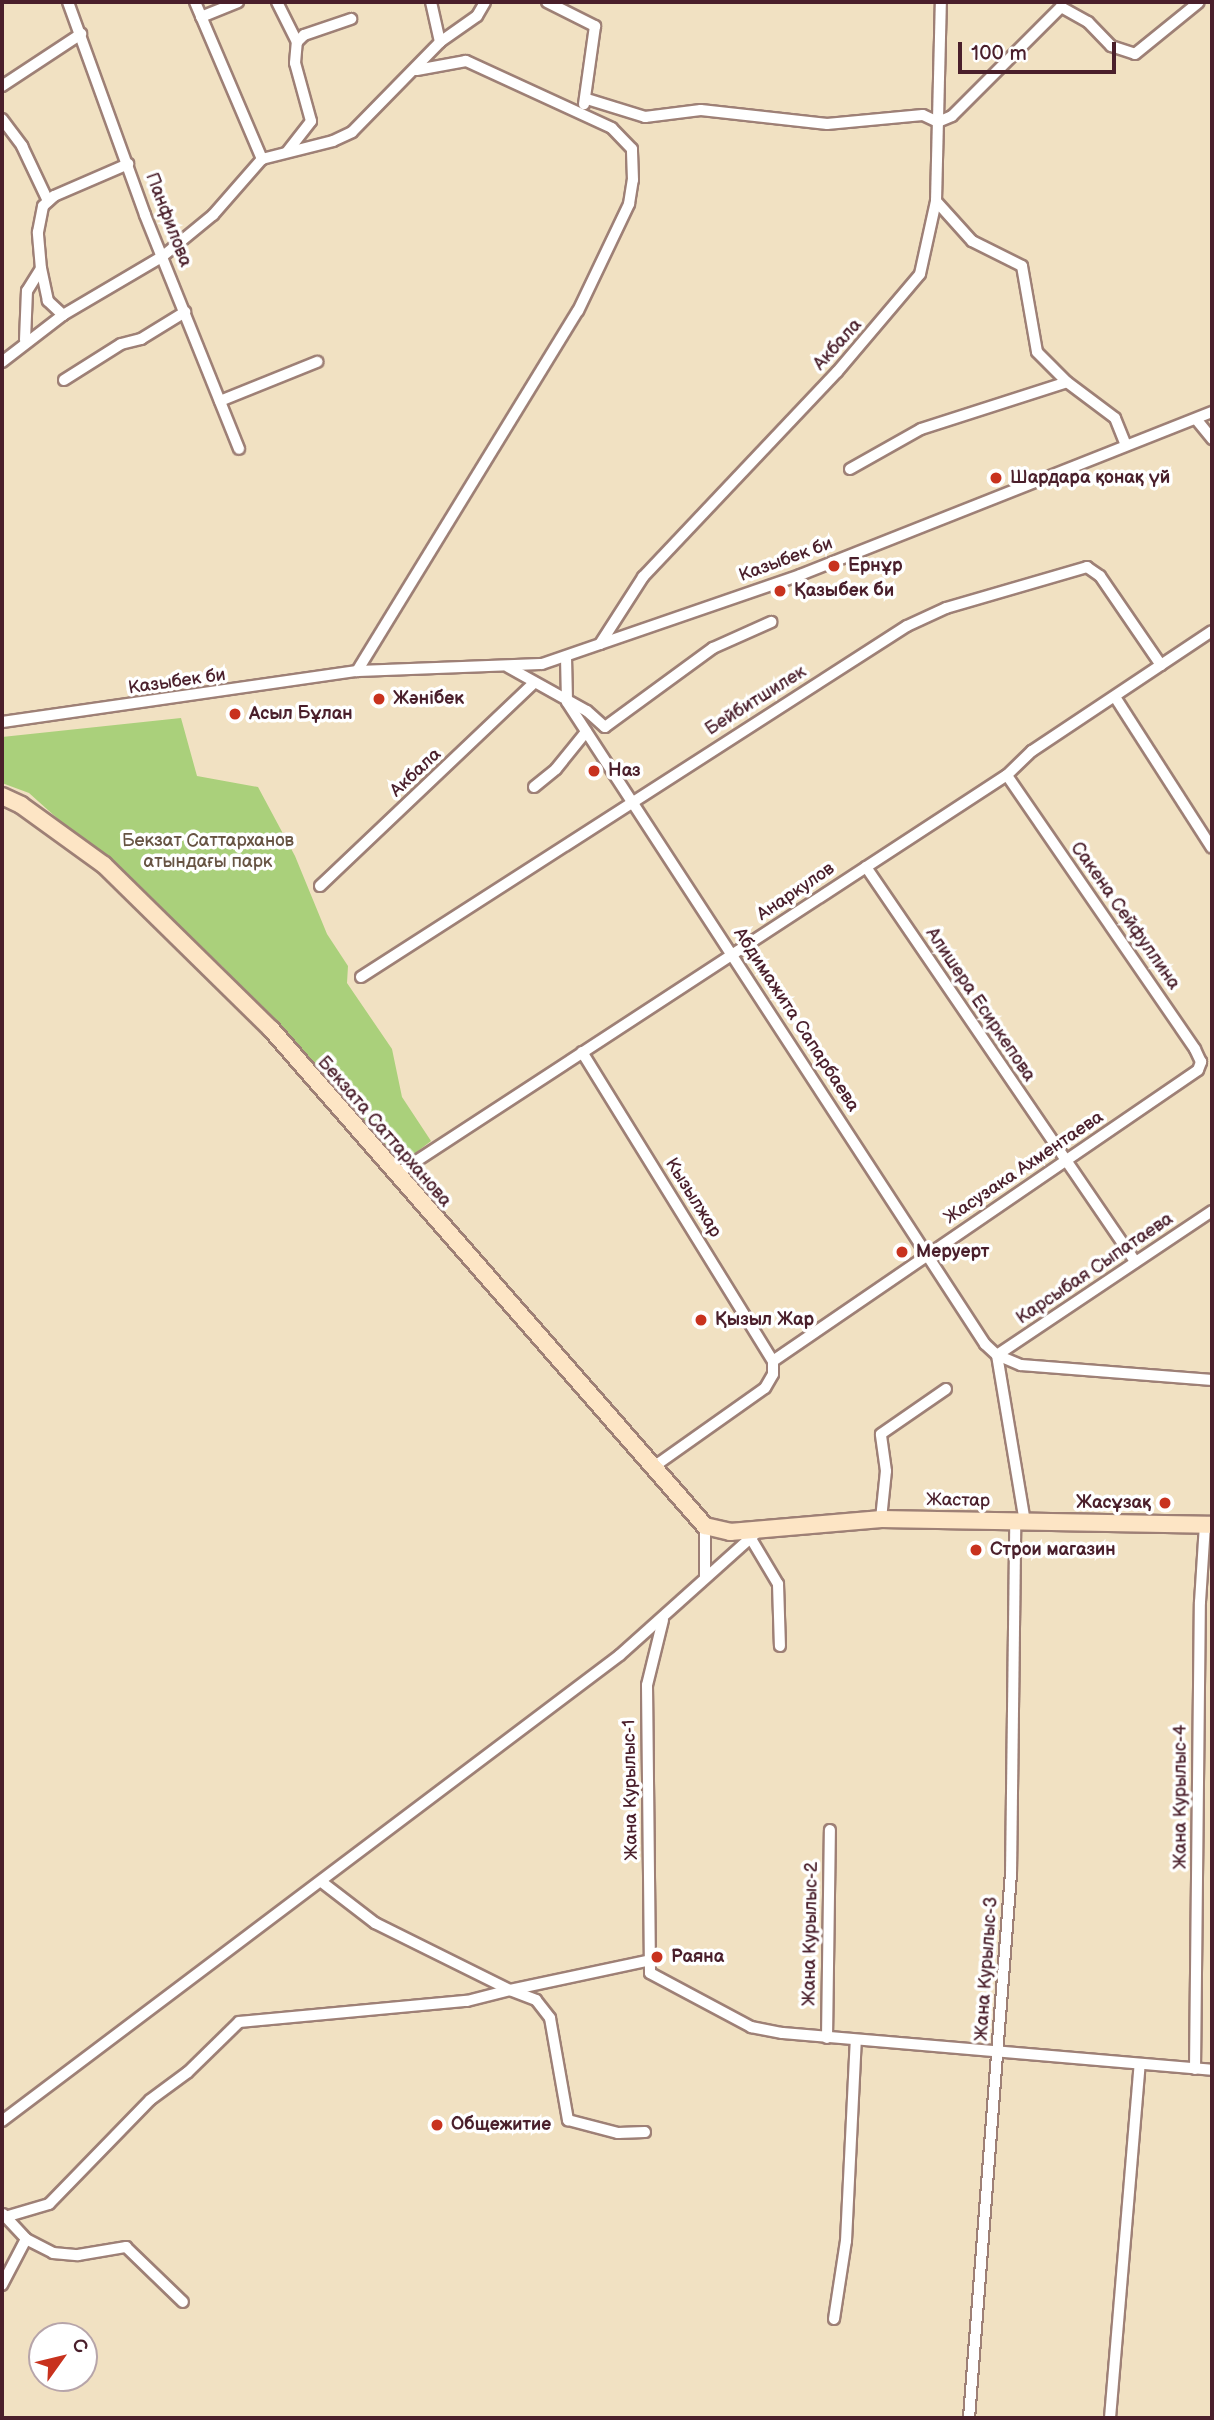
<!DOCTYPE html>
<meta charset="utf-8">
<style>
body{margin:0}
#map{position:relative;width:1214px;height:2420px;overflow:hidden;background:#f1e1c2;font-family:"Balsamiq Sans",sans-serif}
div>[style]{position:absolute}
.green>*{inset:0;background:#aad07b}
.roads{filter:drop-shadow(2px 0 #9e8076) drop-shadow(-2px 0 #9e8076) drop-shadow(0 2px #9e8076) drop-shadow(0 -2px #9e8076)}
.street>*{height:10px;margin:-5px;padding:0 5px;transform-origin:5px;border-radius:5px;background:#fff}
.secondary>*{height:16px;margin:-8px;padding:0 8px;transform-origin:8px;border-radius:8px;background:#fde5c5}
.dots>*{width:19px;height:19px;translate:-50% -50%;box-sizing:border-box;border:4px solid #fff;border-radius:50%}
span{translate:-50% -50%;white-space:nowrap;text-align:center;line-height:1.15;-webkit-text-stroke:7px #fff;paint-order:stroke}
.street-label{font-size:18px;color:#4a1f2b}
.poi-label{font-size:18px;color:#4a1f2b;font-weight:700}
.left{translate:0 -50%;text-align:left}
.right{translate:-100% -50%;text-align:right}
.park-label{font-size:18px;color:#675443}
.frame{position:absolute;inset:0;border:4px solid #4a1f2b;pointer-events:none}
.north{position:absolute;left:28px;top:2322px;width:70px;height:70px;box-sizing:border-box;background:#fff;border:2px solid #b7a5aa;border-radius:50%;rotate:56deg;font-size:19px;font-weight:700;line-height:28px;text-align:center;color:#4a1f2b}
.north::after{content:'';display:block;margin:auto;width:24px;height:32px;background:#c8321e;clip-path:polygon(50% 0,100% 100%,50% 72%,0 100%)}
.scale{position:absolute;left:958px;top:42px;width:158px;height:32px;box-sizing:border-box;border:4px solid #4a1f2b;border-top:0;padding-left:9px;font-size:21px;line-height:24px;white-space:nowrap;color:#4a1f2b;-webkit-text-stroke:5px #fff;paint-order:stroke}
</style>
<div id="map">
<div class="green">
<div style="clip-path:polygon(181px 718px,197px 776px,258px 787px,295px 856px,327px 934px,348px 966px,347px 983px,392px 1049px,402px 1097px,431px 1141px,401px 1164px,222px 966px,29px 793px,2px 783px,2px 737px)"></div>
</div>
<div class="roads">
<div class="street">
<div style="left:68px;top:2px;width:226px;rotate:70.1deg"></div>
<div style="left:145px;top:215px;width:252px;rotate:68.1deg"></div>
<div style="left:195px;top:2px;width:171px;rotate:66.9deg"></div>
<div style="left:277px;top:2px;width:45px;rotate:63.4deg"></div>
<div style="left:431px;top:2px;width:41px;rotate:77.3deg"></div>
<div style="left:547px;top:2px;width:54px;rotate:26.6deg"></div>
<div style="left:595px;top:26px;width:79px;rotate:98deg"></div>
<div style="left:201px;top:17px;width:40px;rotate:-22deg"></div>
<div style="left:2px;top:86px;width:95px;rotate:-33.4deg"></div>
<div style="left:587px;top:99px;width:61px;rotate:17.2deg"></div>
<div style="left:645px;top:117px;width:56px;rotate:-7.1deg"></div>
<div style="left:701px;top:110px;width:127px;rotate:6.3deg"></div>
<div style="left:827px;top:124px;width:96px;rotate:-5.4deg"></div>
<div style="left:923px;top:115px;width:17px;rotate:25deg"></div>
<div style="left:938px;top:122px;width:15px;rotate:-23deg"></div>
<div style="left:952px;top:116px;width:154px;rotate:-45deg"></div>
<div style="left:1061px;top:7px;width:31px;rotate:29deg"></div>
<div style="left:1088px;top:22px;width:33px;rotate:46deg"></div>
<div style="left:1111px;top:46px;width:25px;rotate:18deg"></div>
<div style="left:1135px;top:54px;width:82px;rotate:-39.1deg"></div>
<div style="left:2px;top:119px;width:34px;rotate:53deg"></div>
<div style="left:22px;top:146px;width:61px;rotate:64.7deg"></div>
<div style="left:287px;top:152px;width:39px;rotate:-52deg"></div>
<div style="left:311px;top:121px;width:60px;rotate:-105.4deg"></div>
<div style="left:295px;top:63px;width:21px;rotate:-85deg"></div>
<div style="left:297px;top:42px;width:10px;rotate:-45deg"></div>
<div style="left:304px;top:35px;width:50px;rotate:-18.8deg"></div>
<div style="left:936px;top:201px;width:54px;rotate:48deg"></div>
<div style="left:972px;top:241px;width:56px;rotate:26.6deg"></div>
<div style="left:1022px;top:266px;width:87px;rotate:80.1deg"></div>
<div style="left:1037px;top:352px;width:42px;rotate:45deg"></div>
<div style="left:1067px;top:382px;width:60px;rotate:36.9deg"></div>
<div style="left:1115px;top:418px;width:27px;rotate:68deg"></div>
<div style="left:63px;top:315px;width:21px;rotate:-137deg"></div>
<div style="left:48px;top:301px;width:33px;rotate:-102deg"></div>
<div style="left:41px;top:269px;width:37px;rotate:-95deg"></div>
<div style="left:38px;top:232px;width:26px;rotate:-79deg"></div>
<div style="left:43px;top:206px;width:15px;rotate:-42deg"></div>
<div style="left:54px;top:196px;width:81px;rotate:-23.4deg"></div>
<div style="left:25px;top:340px;width:49px;rotate:-87.7deg"></div>
<div style="left:27px;top:291px;width:26px;rotate:-58deg"></div>
<div style="left:2px;top:362px;width:77px;rotate:-37.6deg"></div>
<div style="left:63px;top:315px;width:116px;rotate:-30.5deg"></div>
<div style="left:163px;top:256px;width:65px;rotate:-39.4deg"></div>
<div style="left:213px;top:215px;width:74px;rotate:-48.8deg"></div>
<div style="left:262px;top:159px;width:73px;rotate:-14.2deg"></div>
<div style="left:333px;top:141px;width:21px;rotate:-25deg"></div>
<div style="left:352px;top:132px;width:126px;rotate:-45.6deg"></div>
<div style="left:440px;top:42px;width:45px;rotate:-35.1deg"></div>
<div style="left:477px;top:16px;width:16px;rotate:-60deg"></div>
<div style="left:64px;top:380px;width:67px;rotate:-32.3deg"></div>
<div style="left:121px;top:344px;width:21px;rotate:-14deg"></div>
<div style="left:141px;top:339px;width:52px;rotate:-31.5deg"></div>
<div style="left:220px;top:401px;width:105px;rotate:-21.9deg"></div>
<div style="left:1196px;top:419px;width:26px;rotate:51deg"></div>
<div style="left:850px;top:469px;width:81px;rotate:-29.4deg"></div>
<div style="left:921px;top:429px;width:153px;rotate:-17.8deg"></div>
<div style="left:600px;top:644px;width:80px;rotate:-57.3deg"></div>
<div style="left:643px;top:577px;width:282px;rotate:-46.6deg"></div>
<div style="left:837px;top:372px;width:128px;rotate:-49.7deg"></div>
<div style="left:920px;top:274px;width:75px;rotate:-77.6deg"></div>
<div style="left:936px;top:201px;width:199px;rotate:-88.6deg"></div>
<div style="left:566px;top:657px;width:45px;rotate:88.7deg"></div>
<div style="left:508px;top:667px;width:90px;rotate:29.1deg"></div>
<div style="left:587px;top:711px;width:24px;rotate:42deg"></div>
<div style="left:605px;top:727px;width:134px;rotate:-36.2deg"></div>
<div style="left:713px;top:648px;width:64px;rotate:-24.1deg"></div>
<div style="left:357px;top:671px;width:422px;rotate:-58.5deg"></div>
<div style="left:578px;top:311px;width:119px;rotate:-64.5deg"></div>
<div style="left:629px;top:204px;width:24px;rotate:-81deg"></div>
<div style="left:633px;top:180px;width:31px;rotate:-92deg"></div>
<div style="left:632px;top:149px;width:29px;rotate:-134deg"></div>
<div style="left:612px;top:128px;width:161px;rotate:-155.3deg"></div>
<div style="left:466px;top:61px;width:50px;rotate:169.6deg"></div>
<div style="left:1115px;top:697px;width:179px;rotate:57.3deg"></div>
<div style="left:567px;top:702px;width:766px;rotate:56.93deg"></div>
<div style="left:985px;top:1344px;width:16px;rotate:43deg"></div>
<div style="left:997px;top:1355px;width:26px;rotate:23deg"></div>
<div style="left:1021px;top:1365px;width:192px;rotate:4.5deg"></div>
<div style="left:2px;top:722px;width:359px;rotate:-8.2deg"></div>
<div style="left:357px;top:671px;width:185px;rotate:-2.2deg"></div>
<div style="left:542px;top:664px;width:273px;rotate:-19deg"></div>
<div style="left:800px;top:575px;width:443px;rotate:-21.6deg"></div>
<div style="left:534px;top:787px;width:28px;rotate:-39deg"></div>
<div style="left:556px;top:769px;width:48px;rotate:-51deg"></div>
<div style="left:866px;top:867px;width:478px;rotate:55.7deg"></div>
<div style="left:320px;top:886px;width:295px;rotate:-43.5deg"></div>
<div style="left:361px;top:977px;width:649px;rotate:-32.74deg"></div>
<div style="left:907px;top:626px;width:43px;rotate:-24.8deg"></div>
<div style="left:946px;top:608px;width:147px;rotate:-16.2deg"></div>
<div style="left:1087px;top:567px;width:16px;rotate:35deg"></div>
<div style="left:1100px;top:576px;width:108px;rotate:55.6deg"></div>
<div style="left:582px;top:1052px;width:363px;rotate:58.3deg"></div>
<div style="left:395px;top:1175px;width:731px;rotate:-33.17deg"></div>
<div style="left:1007px;top:775px;width:35px;rotate:-44deg"></div>
<div style="left:1032px;top:751px;width:216px;rotate:-33.7deg"></div>
<div style="left:997px;top:1355px;width:259px;rotate:-33.8deg"></div>
<div style="left:997px;top:1355px;width:169px;rotate:80.5deg"></div>
<div style="left:773px;top:1361px;width:515px;rotate:-34.4deg"></div>
<div style="left:1198px;top:1070px;width:9px;rotate:-69deg"></div>
<div style="left:1201px;top:1062px;width:14px;rotate:-115deg"></div>
<div style="left:1195px;top:1049px;width:332px;rotate:-124.5deg"></div>
<div style="left:652px;top:1468px;width:138px;rotate:-35.3deg"></div>
<div style="left:765px;top:1388px;width:16px;rotate:-60deg"></div>
<div style="left:773px;top:1374px;width:13px;rotate:-90deg"></div>
<div style="left:881px;top:1519px;width:48px;rotate:-84.1deg"></div>
<div style="left:886px;top:1471px;width:37px;rotate:-98deg"></div>
<div style="left:881px;top:1434px;width:79px;rotate:-34.7deg"></div>
<div style="left:750px;top:1537px;width:55px;rotate:59.2deg"></div>
<div style="left:778px;top:1584px;width:62px;rotate:88.2deg"></div>
<div style="left:705px;top:1577px;width:51px;rotate:-90deg"></div>
<div style="left:663px;top:1620px;width:67px;rotate:103.8deg"></div>
<div style="left:647px;top:1685px;width:288px;rotate:89.4deg"></div>
<div style="left:650px;top:1973px;width:115px;rotate:28.1deg"></div>
<div style="left:751px;top:2027px;width:32px;rotate:11deg"></div>
<div style="left:782px;top:2033px;width:432px;rotate:4.9deg"></div>
<div style="left:323px;top:1883px;width:66px;rotate:37.6deg"></div>
<div style="left:375px;top:1923px;width:151px;rotate:26.4deg"></div>
<div style="left:510px;top:1990px;width:140px;rotate:-12deg"></div>
<div style="left:827px;top:2038px;width:208px;rotate:-89.2deg"></div>
<div style="left:1195px;top:2069px;width:467px;rotate:-89.4deg"></div>
<div style="left:1200px;top:1602px;width:77px;rotate:-86.3deg"></div>
<div style="left:2px;top:2121px;width:774px;rotate:-37.02deg"></div>
<div style="left:620px;top:1655px;width:186px;rotate:-41.9deg"></div>
<div style="left:3px;top:2214px;width:34px;rotate:47deg"></div>
<div style="left:26px;top:2239px;width:30px;rotate:27deg"></div>
<div style="left:53px;top:2253px;width:25px;rotate:5deg"></div>
<div style="left:78px;top:2255px;width:49px;rotate:-9.5deg"></div>
<div style="left:126px;top:2247px;width:79px;rotate:44deg"></div>
<div style="left:5px;top:2217px;width:46px;rotate:-16.5deg"></div>
<div style="left:49px;top:2204px;width:145px;rotate:-45.8deg"></div>
<div style="left:150px;top:2100px;width:47px;rotate:-36.4deg"></div>
<div style="left:188px;top:2072px;width:71px;rotate:-44.4deg"></div>
<div style="left:239px;top:2022px;width:229px;rotate:-5.3deg"></div>
<div style="left:467px;top:2001px;width:44px;rotate:-14.3deg"></div>
<div style="left:510px;top:1990px;width:28px;rotate:21deg"></div>
<div style="left:536px;top:2000px;width:23px;rotate:52deg"></div>
<div style="left:550px;top:2018px;width:104px;rotate:80deg"></div>
<div style="left:568px;top:2120px;width:52px;rotate:14.6deg"></div>
<div style="left:618px;top:2133px;width:27px;rotate:-2deg"></div>
<div style="left:2px;top:2285px;width:52px;rotate:-62.4deg"></div>
<div style="left:834px;top:2319px;width:79px;rotate:-81.3deg"></div>
<div style="left:846px;top:2241px;width:201px;rotate:-87.2deg"></div>
<div style="left:969px;top:2418px;width:546px;rotate:-85.59deg"></div>
<div style="left:1011px;top:1874px;width:352px;rotate:-89.3deg"></div>
<div style="left:1110px;top:2418px;width:355px;rotate:-85.2deg"></div>
</div>
<div class="secondary">
<div style="left:2px;top:796px;width:21px;rotate:25deg"></div>
<div style="left:21px;top:805px;width:102px;rotate:35.9deg"></div>
<div style="left:104px;top:865px;width:234px;rotate:44.5deg"></div>
<div style="left:271px;top:1029px;width:660px;rotate:48.87deg"></div>
<div style="left:705px;top:1526px;width:26px;rotate:13deg"></div>
<div style="left:730px;top:1532px;width:152px;rotate:-4.9deg"></div>
<div style="left:881px;top:1519px;width:331px;rotate:1deg"></div>
</div>
</div>
<div class="dots">
<div style="left:996px;top:478px;background:#c8321e"></div>
<div style="left:834px;top:566px;background:#c8321e"></div>
<div style="left:780px;top:591px;background:#c8321e"></div>
<div style="left:379px;top:699px;background:#c8321e"></div>
<div style="left:235px;top:714px;background:#c8321e"></div>
<div style="left:594px;top:771px;background:#c8321e"></div>
<div style="left:902px;top:1252px;background:#c8321e"></div>
<div style="left:701px;top:1320px;background:#c8321e"></div>
<div style="left:1165px;top:1503px;background:#c8321e"></div>
<div style="left:976px;top:1550px;background:#c8321e"></div>
<div style="left:657px;top:1957px;background:#c8321e"></div>
<div style="left:437px;top:2125px;background:#c8321e"></div>
</div>
<div class="street-label">
<span style="left:168px;top:220px;rotate:69deg">Панфилова</span>
<span style="left:838px;top:345px;rotate:-48deg">Акбала</span>
<span style="left:786px;top:560px;rotate:-20deg">Казыбек би</span>
<span style="left:177px;top:682px;rotate:-8deg">Казыбек би</span>
<span style="left:756px;top:701px;rotate:-32deg">Бейбитшилек</span>
<span style="left:416px;top:773px;rotate:-43deg">Акбала</span>
<span style="left:796px;top:892px;rotate:-34deg">Анаркулов</span>
<span style="left:1125px;top:916px;rotate:55deg">Сакена Сейфуллина</span>
<span style="left:980px;top:1005px;rotate:56deg">Алишера Есиркепова</span>
<span style="left:796px;top:1020px;rotate:57deg">Абдимажита Сапарбаева</span>
<span style="left:384px;top:1132px;rotate:49deg">Бекзата Саттарханова</span>
<span style="left:1024px;top:1168px;rotate:-34deg">Жасузака Ахментаева</span>
<span style="left:693px;top:1198px;rotate:58deg">Кызылжар</span>
<span style="left:1095px;top:1269px;rotate:-34deg">Карсыбая Сыпатаева</span>
<span style="left:958px;top:1501px;rotate:1deg">Жастар</span>
<span style="left:631px;top:1790px;rotate:-91deg">Жана Курылыс-1</span>
<span style="left:1181px;top:1797px;rotate:-90deg">Жана Курылыс-4</span>
<span style="left:811px;top:1934px;rotate:-89deg">Жана Курылыс-2</span>
<span style="left:987px;top:1969px;rotate:-86deg">Жана Курылыс-3</span>
</div>
<div class="poi-label">
<span class="left" style="left:1010px;top:478px">Шардара қонақ үй</span>
<span class="left" style="left:848px;top:566px">Ернұр</span>
<span class="left" style="left:794px;top:591px">Қазыбек би</span>
<span class="left" style="left:393px;top:699px">Жәнібек</span>
<span class="left" style="left:249px;top:714px">Асыл Бұлан</span>
<span class="left" style="left:608px;top:771px">Наз</span>
<span class="left" style="left:916px;top:1252px">Меруерт</span>
<span class="left" style="left:715px;top:1320px">Қызыл Жар</span>
<span class="right" style="left:1151px;top:1503px">Жасұзақ</span>
<span class="left" style="left:990px;top:1550px">Строи магазин</span>
<span class="left" style="left:671px;top:1957px">Раяна</span>
<span class="left" style="left:451px;top:2125px">Общежитие</span>
</div>
<div class="park-label">
<span style="left:208px;top:852px">Бекзат Саттарханов<br>атындағы парк</span>
</div>
<div class="frame"></div>
<div class="north">С</div>
<div class="scale">100 m</div>
</div>
